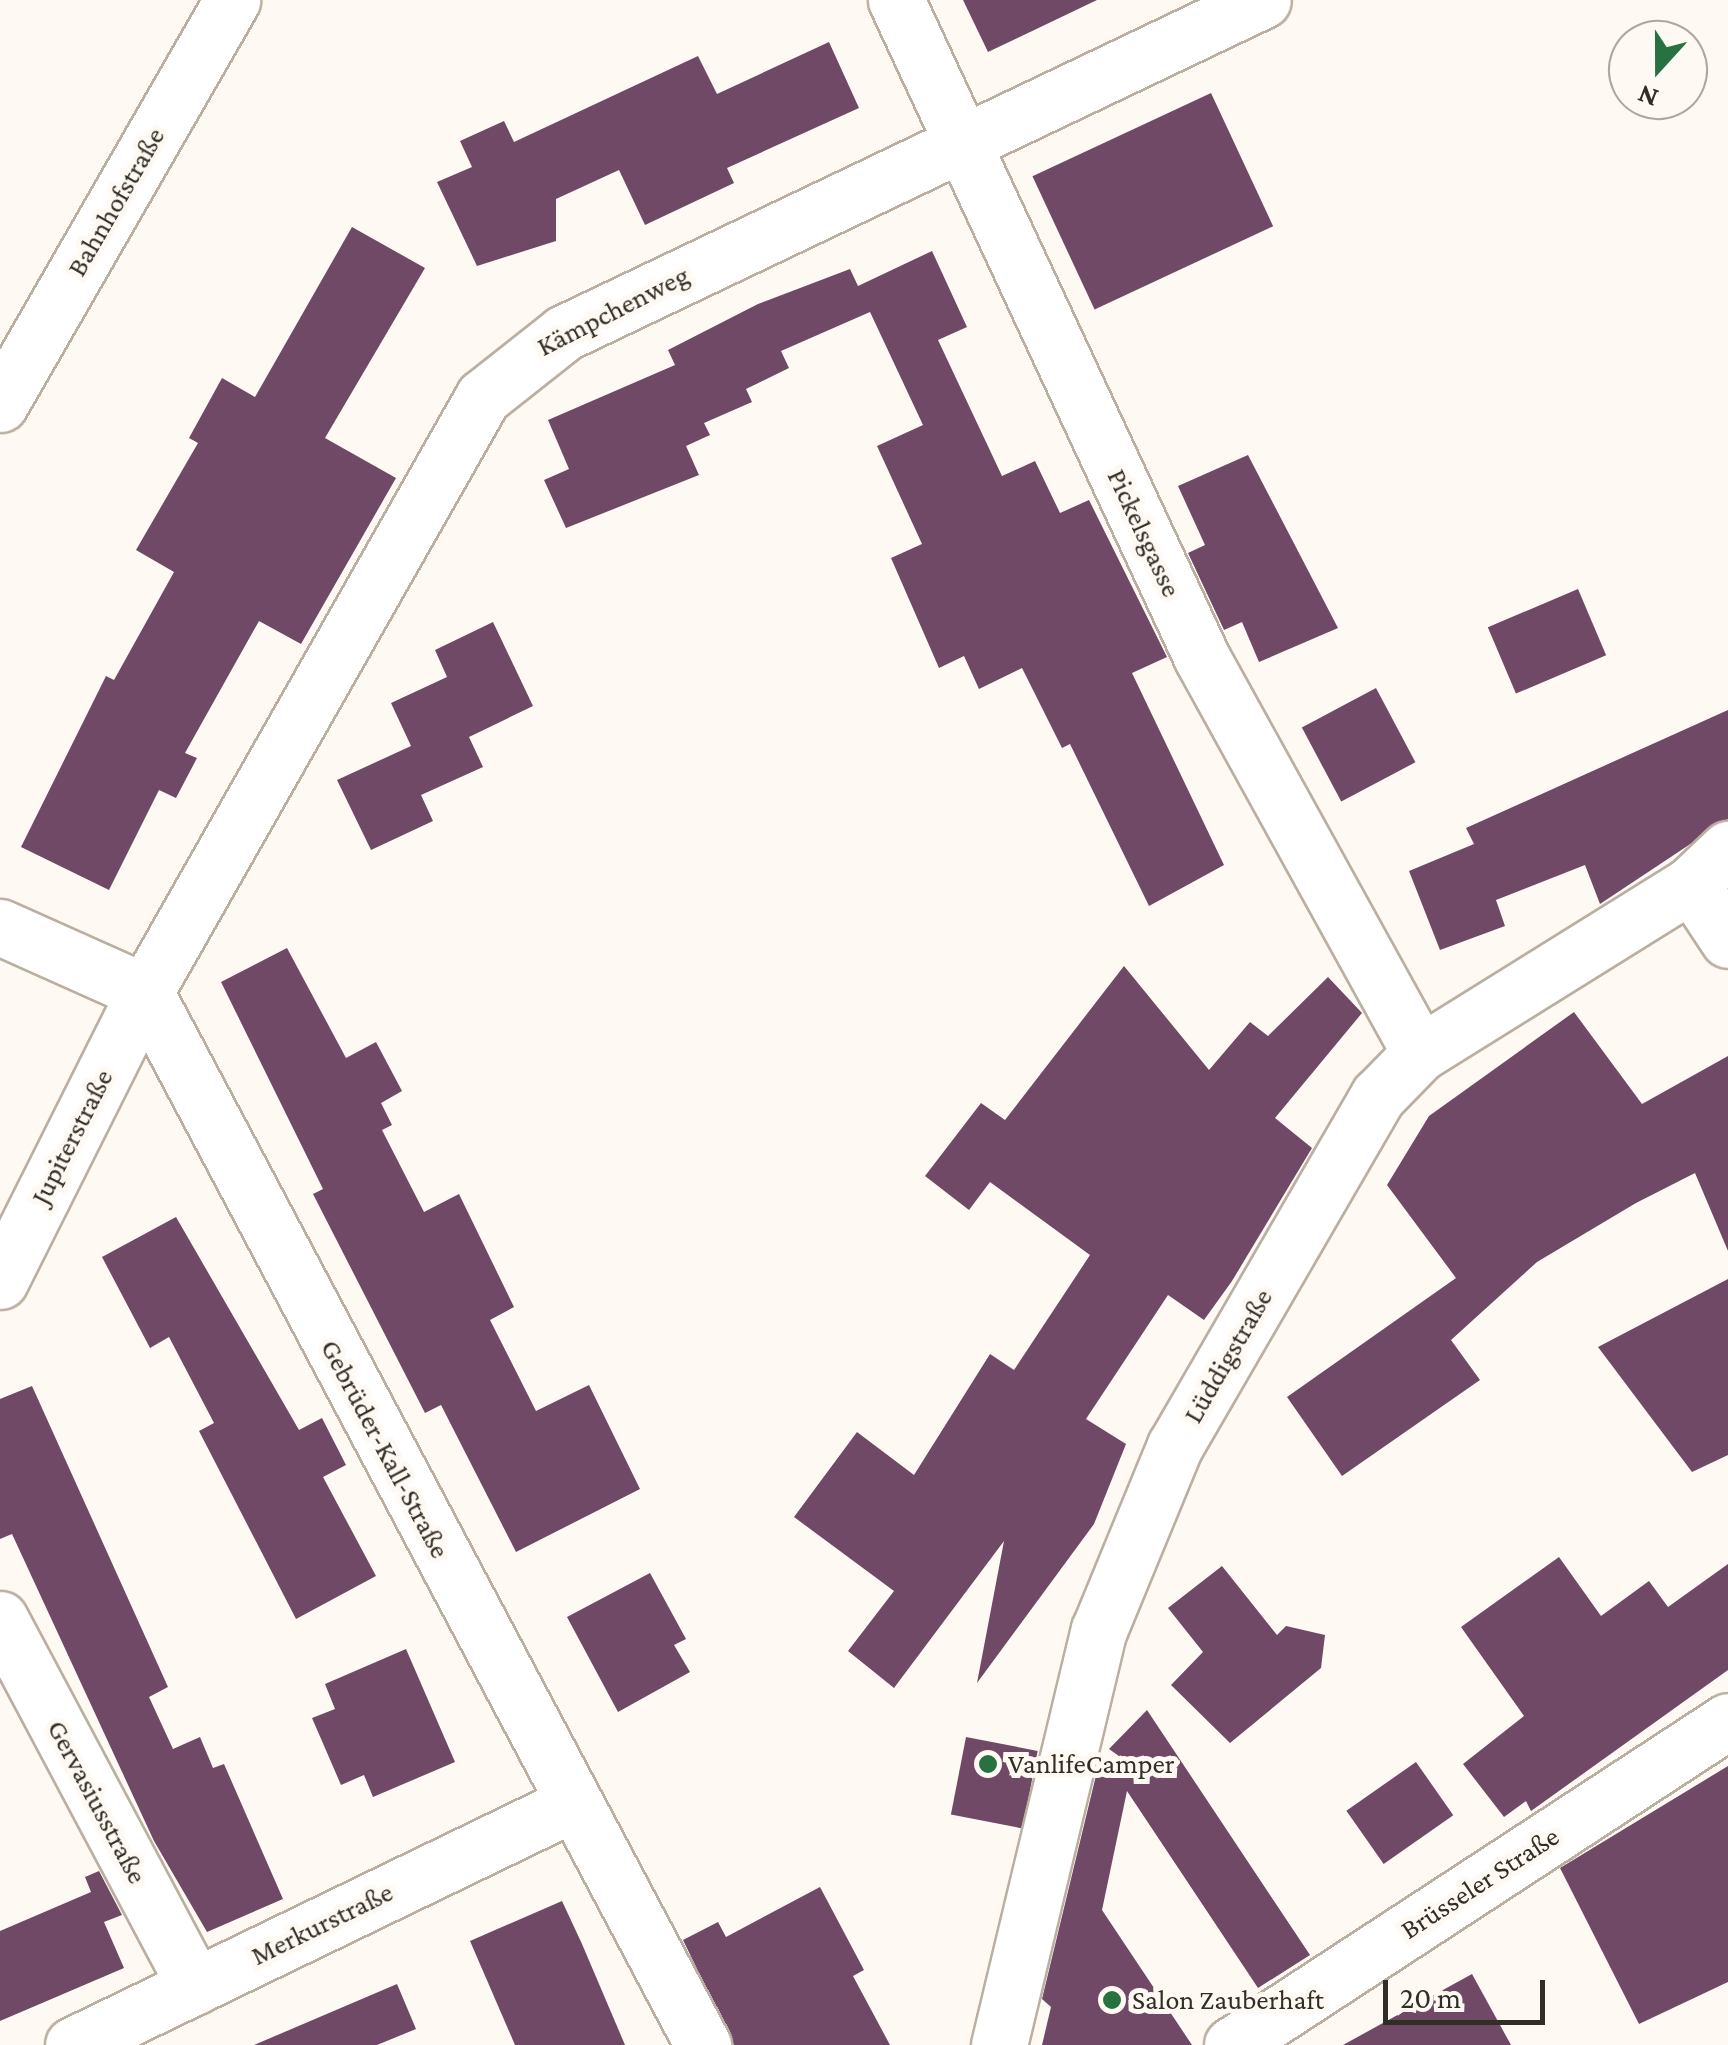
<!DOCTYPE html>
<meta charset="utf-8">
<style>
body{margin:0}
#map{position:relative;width:1728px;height:2045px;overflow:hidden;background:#fef9f2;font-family:"Crimson Pro",serif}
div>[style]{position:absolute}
.building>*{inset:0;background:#704966;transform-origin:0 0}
.roads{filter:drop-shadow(2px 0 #baafa0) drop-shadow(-2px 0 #baafa0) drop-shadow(0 2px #baafa0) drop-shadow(0 -2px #baafa0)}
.minor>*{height:55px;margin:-27.5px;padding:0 27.5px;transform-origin:27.5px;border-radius:27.5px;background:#fff}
.major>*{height:55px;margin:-27.5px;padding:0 27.5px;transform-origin:27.5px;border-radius:27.5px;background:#fff}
.dots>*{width:28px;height:28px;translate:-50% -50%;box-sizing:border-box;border:5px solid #fef9f2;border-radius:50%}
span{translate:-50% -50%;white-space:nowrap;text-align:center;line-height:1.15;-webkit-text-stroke:10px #fef9f2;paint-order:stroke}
.street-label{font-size:28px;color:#312d27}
.poi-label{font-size:28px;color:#312d27}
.left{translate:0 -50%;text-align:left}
.north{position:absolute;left:1608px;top:20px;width:100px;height:100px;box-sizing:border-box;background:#fef9f2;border:2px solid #aca7a1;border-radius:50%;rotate:201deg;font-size:28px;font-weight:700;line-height:40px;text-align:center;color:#312d27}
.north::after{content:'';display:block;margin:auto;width:35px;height:45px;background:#287241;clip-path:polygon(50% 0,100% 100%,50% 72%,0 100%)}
.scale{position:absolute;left:1383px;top:1980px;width:162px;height:45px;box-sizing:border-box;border:5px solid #312d27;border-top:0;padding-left:12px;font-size:30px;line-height:35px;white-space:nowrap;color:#312d27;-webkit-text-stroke:8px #fef9f2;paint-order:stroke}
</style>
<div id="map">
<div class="building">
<div style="clip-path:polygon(963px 0,1097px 0,988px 52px)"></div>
<div style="clip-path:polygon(829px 42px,859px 108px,727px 168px,734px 183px,645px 225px,619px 170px,556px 199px,556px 241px,477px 266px,437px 182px,472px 167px,460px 141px,504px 121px,514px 142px,698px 56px,717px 94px)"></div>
<div style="left:1211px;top:93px;width:147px;height:197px;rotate:65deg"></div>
<div style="clip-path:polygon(352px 227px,425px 268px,325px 438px,396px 478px,301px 644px,259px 621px,185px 753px,197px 758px,176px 798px,159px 790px,109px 890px,21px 847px,106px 676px,114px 680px,174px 572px,136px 550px,198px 443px,189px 438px,222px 378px,255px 397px)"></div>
<div style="clip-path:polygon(932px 251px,967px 327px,938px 340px,1002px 476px,1035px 461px,1060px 513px,1089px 500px,1167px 657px,1132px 673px,1224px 865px,1149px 906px,1070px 744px,1062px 748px,1022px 668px,979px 689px,964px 656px,939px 668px,891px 558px,922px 544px,877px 446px,923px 425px,870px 312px,781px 351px,789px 368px,746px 389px,752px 402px,704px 423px,710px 435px,686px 446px,699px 475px,566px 528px,544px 480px,569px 469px,548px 420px,675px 365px,668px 350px,758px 304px,850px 269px,858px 286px)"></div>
<div style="clip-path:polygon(1248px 455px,1338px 628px,1259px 662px,1242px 622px,1224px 630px,1188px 553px,1205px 545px,1178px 486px)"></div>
<div style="left:1578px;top:589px;width:72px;height:98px;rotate:67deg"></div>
<div style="clip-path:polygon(493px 622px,533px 706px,469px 737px,483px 767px,421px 795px,433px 821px,371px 850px,337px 780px,411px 746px,391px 703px,447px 677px,435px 650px)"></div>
<div style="left:1376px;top:688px;width:84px;height:84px;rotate:62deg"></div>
<div style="clip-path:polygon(1728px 710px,1728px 819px,1600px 904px,1585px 865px,1496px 900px,1505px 926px,1440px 950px,1409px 871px,1474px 844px,1466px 828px)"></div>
<div style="clip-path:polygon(287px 948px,346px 1058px,376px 1042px,402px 1091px,381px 1103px,392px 1125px,382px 1130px,424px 1212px,459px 1194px,514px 1307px,490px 1320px,536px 1411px,589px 1385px,640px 1489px,516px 1552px,441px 1405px,425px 1413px,313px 1194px,323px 1189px,221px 982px)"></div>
<div style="clip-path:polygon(1124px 966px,1209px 1070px,1250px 1022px,1268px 1036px,1328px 977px,1362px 1013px,1275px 1118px,1312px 1148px,1232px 1281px,1204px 1320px,1168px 1295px,1086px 1419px,1126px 1444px,1094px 1524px,977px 1683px,1004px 1541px,894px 1688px,848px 1651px,894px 1591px,794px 1517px,857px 1432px,914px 1475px,990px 1354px,1014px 1370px,1090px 1255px,990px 1182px,969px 1210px,925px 1176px,981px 1103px,1005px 1120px)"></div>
<div style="clip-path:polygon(1574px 1012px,1642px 1104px,1728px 1056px,1728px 1251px,1695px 1173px,1636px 1203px,1537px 1262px,1451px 1340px,1480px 1380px,1342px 1476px,1287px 1397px,1456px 1278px,1387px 1185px,1429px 1116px)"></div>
<div style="clip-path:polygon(176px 1217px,299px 1430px,322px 1418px,346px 1465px,323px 1477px,376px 1576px,296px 1619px,199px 1431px,214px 1423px,169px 1337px,150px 1348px,102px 1257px)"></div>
<div style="clip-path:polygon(1728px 1279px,1728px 1455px,1692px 1472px,1598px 1347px)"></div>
<div style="clip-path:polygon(32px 1386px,168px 1687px,149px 1697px,173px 1749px,200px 1737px,213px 1768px,224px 1764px,283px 1899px,207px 1932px,154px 1841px,12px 1534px,0 1539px,0 1399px)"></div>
<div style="clip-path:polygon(1559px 1557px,1601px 1616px,1649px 1581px,1668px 1607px,1728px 1564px,1728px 1670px,1531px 1811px,1526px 1801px,1504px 1817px,1463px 1764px,1524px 1716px,1461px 1627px)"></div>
<div style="clip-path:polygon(1222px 1566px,1277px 1635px,1286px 1626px,1325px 1635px,1321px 1668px,1230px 1743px,1171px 1685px,1203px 1652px,1168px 1608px)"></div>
<div style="clip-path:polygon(650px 1573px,686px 1639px,674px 1645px,690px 1672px,618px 1712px,567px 1617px)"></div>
<div style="clip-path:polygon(406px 1649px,455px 1762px,373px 1797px,364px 1775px,341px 1785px,312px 1718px,335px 1709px,325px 1684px)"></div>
<div style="clip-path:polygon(1147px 1710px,1310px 1955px,1258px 1988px,1127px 1791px,1102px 1910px,1192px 2045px,1042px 2045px,1051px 2007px,1042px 1999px,1099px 1763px,1140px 1771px,1109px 1749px)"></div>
<div style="left:966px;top:1737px;width:73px;height:79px;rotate:11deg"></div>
<div style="left:1416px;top:1762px;width:65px;height:85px;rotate:55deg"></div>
<div style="clip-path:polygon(1728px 1766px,1728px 1982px,1639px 2024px,1560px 1868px)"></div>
<div style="clip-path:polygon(99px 1871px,122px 1915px,104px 1922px,124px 1968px,0 2021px,0 1931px,91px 1892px,85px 1877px)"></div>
<div style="clip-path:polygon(820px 1887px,864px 1970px,853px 1976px,890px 2045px,734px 2045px,683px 1940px,718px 1922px,726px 1937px)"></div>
<div style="clip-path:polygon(562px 1901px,582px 1944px,625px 2045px,515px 2045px,470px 1941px)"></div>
<div style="clip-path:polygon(1472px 1974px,1511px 2045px,1343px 2045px)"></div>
<div style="clip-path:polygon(397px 1984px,416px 2029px,377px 2045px,254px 2045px)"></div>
</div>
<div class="roads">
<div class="minor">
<div style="left:896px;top:0;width:726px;rotate:65.06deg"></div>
<div style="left:1202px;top:658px;width:451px;rotate:61.1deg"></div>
<div style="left:1691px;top:884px;width:67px;rotate:56.5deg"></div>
<div style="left:0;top:927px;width:159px;rotate:24.1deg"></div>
<div style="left:145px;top:992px;width:1192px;rotate:62.08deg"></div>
<div style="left:0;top:1281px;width:323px;rotate:-63.4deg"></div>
<div style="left:145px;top:992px;width:684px;rotate:-60.4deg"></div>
<div style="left:483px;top:397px;width:103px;rotate:-38.3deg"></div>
<div style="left:564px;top:333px;width:774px;rotate:-25.47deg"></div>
<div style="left:0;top:1619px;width:416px;rotate:62deg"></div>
<div style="left:73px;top:2045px;width:554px;rotate:-25.78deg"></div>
<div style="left:999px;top:2045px;width:427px;rotate:-76.5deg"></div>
<div style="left:1099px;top:1630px;width:199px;rotate:-67.6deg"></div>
<div style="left:1175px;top:1446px;width:405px;rotate:-59.9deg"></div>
<div style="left:1378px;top:1096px;width:60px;rotate:-45.7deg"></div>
<div style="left:1420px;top:1053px;width:319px;rotate:-31.9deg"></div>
<div style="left:1691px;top:884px;width:51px;rotate:-43.4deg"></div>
<div style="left:1232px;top:2045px;width:592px;rotate:-33.15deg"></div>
</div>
<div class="major">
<div style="left:0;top:404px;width:466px;rotate:-60.1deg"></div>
</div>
</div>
<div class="dots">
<div style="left:988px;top:1764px;background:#287241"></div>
<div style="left:1112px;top:2000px;background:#287241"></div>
</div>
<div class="street-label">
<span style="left:116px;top:202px;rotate:-60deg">Bahnhofstraße</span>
<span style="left:613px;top:311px;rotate:-27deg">Kämpchenweg</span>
<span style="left:1144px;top:533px;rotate:65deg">Pickelsgasse</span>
<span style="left:72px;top:1137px;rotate:-63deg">Jupiterstraße</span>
<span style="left:1228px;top:1356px;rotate:-60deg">Lüddigstraße</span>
<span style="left:385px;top:1449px;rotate:62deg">Gebrüder-Kall-Straße</span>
<span style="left:97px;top:1802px;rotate:62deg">Gervasiusstraße</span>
<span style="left:1480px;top:1883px;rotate:-33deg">Brüsseler Straße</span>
<span style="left:322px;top:1924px;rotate:-26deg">Merkurstraße</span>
</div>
<div class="poi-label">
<span class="left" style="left:1008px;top:1764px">VanlifeCamper</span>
<span class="left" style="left:1132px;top:2000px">Salon Zauberhaft</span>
</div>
<div class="north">N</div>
<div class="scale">20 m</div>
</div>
